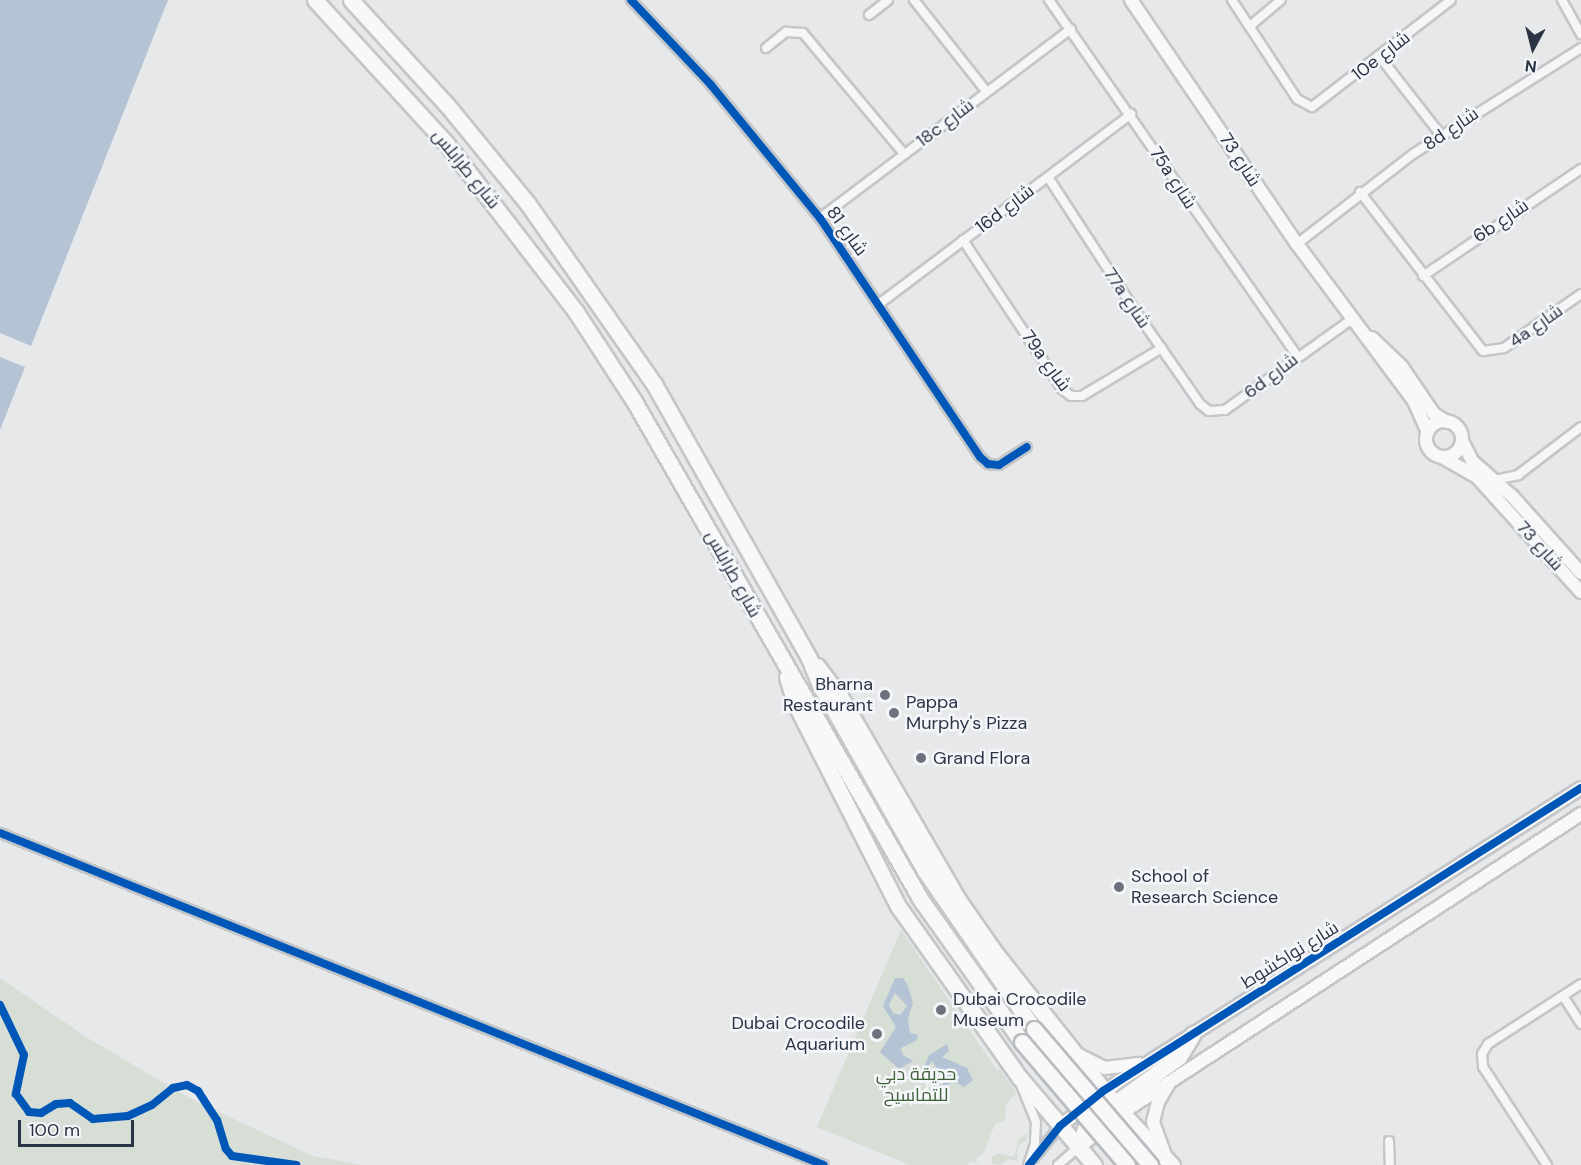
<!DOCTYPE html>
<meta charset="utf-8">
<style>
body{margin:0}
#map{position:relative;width:1581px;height:1165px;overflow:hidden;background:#e6e8ea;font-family:"DM Sans",Cairo,sans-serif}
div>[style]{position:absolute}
.green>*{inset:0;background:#d6ded6}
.water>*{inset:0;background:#b4c4d5}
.roads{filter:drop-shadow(2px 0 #c4c6c8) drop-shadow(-2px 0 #c4c6c8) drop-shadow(0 2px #c4c6c8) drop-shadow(0 -2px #c4c6c8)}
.street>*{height:8px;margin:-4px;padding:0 4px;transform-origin:4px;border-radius:4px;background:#f5f6f7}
.secondary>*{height:12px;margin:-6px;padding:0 6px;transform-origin:6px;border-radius:6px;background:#f8f8f8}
.secondary>.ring{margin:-6px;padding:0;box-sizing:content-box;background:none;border:12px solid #f8f8f8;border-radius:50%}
.highway>*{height:15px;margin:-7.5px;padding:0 7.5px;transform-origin:7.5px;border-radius:7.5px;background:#f8f8f8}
.bridges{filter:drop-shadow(2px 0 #b8bbbf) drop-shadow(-2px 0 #b8bbbf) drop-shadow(0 2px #b8bbbf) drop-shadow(0 -2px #b8bbbf)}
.highway-bridge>*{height:15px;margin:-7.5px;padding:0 7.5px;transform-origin:7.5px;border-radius:7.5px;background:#f8f8f8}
.cycleway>*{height:8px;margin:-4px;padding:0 4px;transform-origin:4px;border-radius:4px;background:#0057b8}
.dots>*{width:16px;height:16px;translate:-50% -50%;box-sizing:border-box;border:3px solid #f4f6f9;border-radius:50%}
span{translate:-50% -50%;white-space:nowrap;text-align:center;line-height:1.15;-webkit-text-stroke:5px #f4f6f9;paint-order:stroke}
.street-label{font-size:18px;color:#2b3445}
.poi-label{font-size:18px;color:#2b3445}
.right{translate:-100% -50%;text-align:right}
.left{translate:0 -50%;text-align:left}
.park-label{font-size:18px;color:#3f6138}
.north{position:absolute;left:1503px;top:18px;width:60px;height:60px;-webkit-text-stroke:4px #f4f6f9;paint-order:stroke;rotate:187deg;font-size:16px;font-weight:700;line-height:24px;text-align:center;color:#2b3445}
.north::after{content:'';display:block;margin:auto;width:21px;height:27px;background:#2b3445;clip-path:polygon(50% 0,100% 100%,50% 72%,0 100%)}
.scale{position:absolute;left:18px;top:1120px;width:116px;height:27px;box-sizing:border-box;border:3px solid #2b3445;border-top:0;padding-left:8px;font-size:18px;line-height:21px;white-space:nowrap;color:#2b3445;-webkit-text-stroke:4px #f4f6f9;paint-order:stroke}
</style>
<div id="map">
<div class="green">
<div style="clip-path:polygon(901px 930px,997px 1070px,1000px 1069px,1016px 1093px,1006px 1104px,1005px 1120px,995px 1124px,984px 1152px,975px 1160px,979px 1165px,970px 1161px,967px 1165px,910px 1165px,817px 1127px)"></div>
<div style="clip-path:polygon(0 978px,86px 1037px,191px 1099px,313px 1156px,362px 1165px,0 1165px)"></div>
<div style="clip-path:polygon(1027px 1133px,1026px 1141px,1018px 1146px,1017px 1161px,1009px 1159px,1001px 1165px,992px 1164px,992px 1157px,998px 1153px,1014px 1157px,1018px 1140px)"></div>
</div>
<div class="water">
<div style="clip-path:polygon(0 0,168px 0,31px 346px,0 333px)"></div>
<div style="clip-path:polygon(0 357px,25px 367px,0 430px)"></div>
<div style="clip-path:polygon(evenodd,895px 978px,903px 978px,908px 986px,913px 1003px,908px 1018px,910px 1033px,918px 1035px,917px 1040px,901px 1048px,903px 1055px,913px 1061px,899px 1069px,880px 1052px,896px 1027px,883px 1006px,895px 978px,895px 993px,907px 1006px,900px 1015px,893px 1013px,889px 1005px,895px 993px)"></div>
<div style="clip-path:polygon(947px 1044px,949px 1051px,942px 1057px,967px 1068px,973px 1080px,964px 1087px,957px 1083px,939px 1086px,942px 1075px,932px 1061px,926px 1071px,932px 1084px,922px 1073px,929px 1055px)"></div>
</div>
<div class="roads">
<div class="street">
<div style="left:631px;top:0;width:117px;rotate:46.7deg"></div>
<div style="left:711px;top:85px;width:172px;rotate:50.7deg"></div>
<div style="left:820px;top:218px;width:288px;rotate:56.2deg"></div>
<div style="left:980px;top:457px;width:11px;rotate:41deg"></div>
<div style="left:988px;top:464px;width:11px;rotate:5deg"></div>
<div style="left:999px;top:465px;width:33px;rotate:-33deg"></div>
<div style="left:914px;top:0;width:117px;rotate:51.6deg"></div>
<div style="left:1049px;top:0;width:434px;rotate:55.1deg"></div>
<div style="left:1232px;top:0;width:118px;rotate:56.7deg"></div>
<div style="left:1297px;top:99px;width:17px;rotate:28deg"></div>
<div style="left:1312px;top:107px;width:175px;rotate:-37.6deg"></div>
<div style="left:1562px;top:0;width:39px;rotate:61deg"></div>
<div style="left:869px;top:15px;width:24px;rotate:-38deg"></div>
<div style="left:1250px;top:26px;width:40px;rotate:-40deg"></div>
<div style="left:766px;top:48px;width:26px;rotate:-39deg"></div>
<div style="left:786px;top:32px;width:17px;rotate:3deg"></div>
<div style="left:803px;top:33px;width:158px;rotate:50.1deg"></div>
<div style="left:1380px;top:57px;width:99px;rotate:52deg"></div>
<div style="left:1048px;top:177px;width:154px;rotate:56.9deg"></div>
<div style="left:1132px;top:306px;width:119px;rotate:55.2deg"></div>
<div style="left:1200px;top:404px;width:11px;rotate:38deg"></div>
<div style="left:1209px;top:411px;width:16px;rotate:-4deg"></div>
<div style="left:1225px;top:410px;width:156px;rotate:-35.6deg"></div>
<div style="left:1360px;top:192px;width:201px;rotate:52.3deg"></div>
<div style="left:1483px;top:351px;width:21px;rotate:-8deg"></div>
<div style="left:1504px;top:348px;width:94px;rotate:-35deg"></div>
<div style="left:820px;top:218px;width:314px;rotate:-37deg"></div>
<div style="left:963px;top:240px;width:179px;rotate:56.4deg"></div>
<div style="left:1062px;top:389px;width:11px;rotate:38deg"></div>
<div style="left:1071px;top:396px;width:11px"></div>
<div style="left:1082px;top:396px;width:93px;rotate:-31deg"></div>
<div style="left:1297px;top:244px;width:147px;rotate:-37.8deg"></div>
<div style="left:1413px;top:154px;width:199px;rotate:-32.2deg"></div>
<div style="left:1423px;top:276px;width:191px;rotate:-34.1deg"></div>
<div style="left:879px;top:304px;width:316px;rotate:-37deg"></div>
<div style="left:1495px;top:480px;width:24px;rotate:-12deg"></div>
<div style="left:1518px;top:475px;width:79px;rotate:-37.3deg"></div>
<div style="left:0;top:833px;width:888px;rotate:21.95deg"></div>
<div style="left:1563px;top:996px;width:33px;rotate:57deg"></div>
<div style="left:1021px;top:1085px;width:40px;rotate:68deg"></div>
<div style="left:1036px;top:1122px;width:22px;rotate:93deg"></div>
<div style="left:1035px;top:1144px;width:22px;rotate:108deg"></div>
<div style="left:1389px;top:1141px;width:24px;rotate:88deg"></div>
<div style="left:1034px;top:1158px;width:41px;rotate:-50.9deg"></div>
<div style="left:1058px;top:1165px;width:28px;rotate:-41deg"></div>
<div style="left:1547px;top:1165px;width:117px;rotate:-123.1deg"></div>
<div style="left:1483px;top:1067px;width:13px;rotate:-94deg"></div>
<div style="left:1482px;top:1054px;width:12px;rotate:-59deg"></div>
<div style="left:1488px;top:1044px;width:111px;rotate:-32.8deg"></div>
</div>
<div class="secondary">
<div style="left:1131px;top:0;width:295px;rotate:55.8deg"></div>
<div style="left:1297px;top:244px;width:196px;rotate:53.3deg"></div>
<div style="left:1414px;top:401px;width:34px;rotate:66deg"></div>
<div style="left:1372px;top:338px;width:42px;rotate:44deg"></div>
<div style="left:1402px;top:367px;width:57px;rotate:55.8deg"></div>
<div style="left:1434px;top:414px;width:15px;rotate:32deg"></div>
<div class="ring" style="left:1426px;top:421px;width:24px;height:24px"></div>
<div style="left:1462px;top:441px;width:22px;rotate:63deg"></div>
<div style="left:1472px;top:461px;width:53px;rotate:41.2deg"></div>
<div style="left:1512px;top:496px;width:103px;rotate:48.1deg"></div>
<div style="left:1442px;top:457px;width:40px;rotate:29.7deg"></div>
<div style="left:1477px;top:477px;width:155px;rotate:47.9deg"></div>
<div style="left:1079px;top:1055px;width:29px;rotate:27deg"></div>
<div style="left:1105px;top:1068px;width:34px;rotate:-7deg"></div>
<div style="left:1060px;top:1126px;width:74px;rotate:-37.3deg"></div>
<div style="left:1119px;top:1081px;width:547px;rotate:-32.38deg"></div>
<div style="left:1079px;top:1147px;width:55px;rotate:-38.3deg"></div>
<div style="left:1122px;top:1113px;width:548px;rotate:-33.08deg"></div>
<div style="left:1165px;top:1155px;width:35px;rotate:-110deg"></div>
<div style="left:1153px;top:1122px;width:21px;rotate:-76deg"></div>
<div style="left:1158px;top:1102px;width:20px;rotate:-60deg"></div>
</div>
<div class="highway">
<div style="left:315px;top:0;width:194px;rotate:47.5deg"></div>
<div style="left:446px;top:143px;width:213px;rotate:52.4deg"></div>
<div style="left:576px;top:312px;width:106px;rotate:56.9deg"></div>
<div style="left:634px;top:401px;width:576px;rotate:60.09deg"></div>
<div style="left:921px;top:900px;width:174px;rotate:54.6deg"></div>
<div style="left:351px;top:0;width:142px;rotate:47.6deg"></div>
<div style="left:447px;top:105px;width:128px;rotate:50.7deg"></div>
<div style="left:528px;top:204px;width:220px;rotate:55deg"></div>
<div style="left:654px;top:384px;width:315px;rotate:60.5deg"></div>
<div style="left:809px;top:658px;width:31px;rotate:68deg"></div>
<div style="left:821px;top:687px;width:211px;rotate:60.5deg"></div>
<div style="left:925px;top:871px;width:192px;rotate:55.4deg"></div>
<div style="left:817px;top:666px;width:38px;rotate:53deg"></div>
<div style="left:840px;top:696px;width:237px;rotate:59.9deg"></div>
<div style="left:959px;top:901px;width:65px;rotate:55.1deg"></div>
<div style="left:996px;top:954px;width:203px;rotate:51.6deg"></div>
<div style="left:1122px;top:1113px;width:72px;rotate:46.1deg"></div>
<div style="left:787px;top:677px;width:27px;rotate:73deg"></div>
<div style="left:795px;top:703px;width:228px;rotate:63.1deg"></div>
<div style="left:898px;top:906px;width:211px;rotate:54.7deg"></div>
<div style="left:1020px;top:1078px;width:114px;rotate:49.6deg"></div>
<div style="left:1079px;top:1147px;width:25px;rotate:-72deg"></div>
<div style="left:1087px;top:1123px;width:113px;rotate:-35.7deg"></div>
<div style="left:1179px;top:1057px;width:27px;rotate:-59deg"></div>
</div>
</div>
<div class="bridges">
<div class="highway-bridge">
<div style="left:1034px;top:1029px;width:179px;rotate:49.5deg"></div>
<div style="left:1022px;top:1042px;width:162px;rotate:49.5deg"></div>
</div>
</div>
<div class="cycleway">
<div style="left:631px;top:0;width:117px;rotate:46.7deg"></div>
<div style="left:711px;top:85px;width:172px;rotate:50.7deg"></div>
<div style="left:820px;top:218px;width:288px;rotate:56.2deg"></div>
<div style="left:980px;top:457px;width:11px;rotate:41deg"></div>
<div style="left:988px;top:464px;width:11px;rotate:5deg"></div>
<div style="left:999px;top:465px;width:33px;rotate:-33deg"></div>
<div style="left:0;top:833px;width:888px;rotate:21.95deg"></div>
<div style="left:0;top:1005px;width:55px;rotate:64.4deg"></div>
<div style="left:24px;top:1055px;width:40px;rotate:102deg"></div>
<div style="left:16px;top:1094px;width:22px;rotate:54deg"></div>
<div style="left:29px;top:1112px;width:12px;rotate:5deg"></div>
<div style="left:41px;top:1113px;width:17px;rotate:-31deg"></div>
<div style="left:56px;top:1104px;width:14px;rotate:-4deg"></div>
<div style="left:70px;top:1103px;width:28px;rotate:35deg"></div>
<div style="left:93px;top:1119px;width:35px;rotate:-5deg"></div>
<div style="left:128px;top:1116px;width:26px;rotate:-25deg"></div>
<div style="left:152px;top:1105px;width:27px;rotate:-39deg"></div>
<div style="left:173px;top:1088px;width:14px;rotate:-12deg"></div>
<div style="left:187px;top:1085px;width:13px;rotate:29deg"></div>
<div style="left:198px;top:1091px;width:35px;rotate:57deg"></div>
<div style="left:217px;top:1120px;width:30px;rotate:73deg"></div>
<div style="left:226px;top:1149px;width:9px;rotate:49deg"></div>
<div style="left:232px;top:1156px;width:65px;rotate:8deg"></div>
<div style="left:1029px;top:1165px;width:50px;rotate:-51.5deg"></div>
<div style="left:1060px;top:1126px;width:55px;rotate:-39.1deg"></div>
<div style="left:1103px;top:1091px;width:566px;rotate:-32.37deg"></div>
</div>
<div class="dots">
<div style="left:885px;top:695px;background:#6c737f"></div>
<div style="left:894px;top:713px;background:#6c737f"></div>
<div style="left:921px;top:758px;background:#6c737f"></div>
<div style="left:1119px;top:887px;background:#6c737f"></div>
<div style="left:941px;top:1010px;background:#6c737f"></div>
<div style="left:877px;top:1034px;background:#6c737f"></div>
</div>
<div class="street-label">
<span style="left:1381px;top:56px;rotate:-38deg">10e شارع</span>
<span style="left:945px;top:123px;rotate:-37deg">18c شارع</span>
<span style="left:1451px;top:129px;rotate:-34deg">8d شارع</span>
<span style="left:1240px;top:160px;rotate:57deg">شارع 73</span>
<span style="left:466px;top:169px;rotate:51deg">شارع طرابلس</span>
<span style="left:1173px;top:178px;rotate:57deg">75a شارع</span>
<span style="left:1005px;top:209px;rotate:-37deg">16d شارع</span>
<span style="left:1501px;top:221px;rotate:-34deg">6b شارع</span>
<span style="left:847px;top:231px;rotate:54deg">شارع 81</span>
<span style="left:1127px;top:298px;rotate:56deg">77a شارع</span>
<span style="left:1536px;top:326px;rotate:-35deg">4a شارع</span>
<span style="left:1046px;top:361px;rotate:54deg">79a شارع</span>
<span style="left:1271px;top:376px;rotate:-37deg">6d شارع</span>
<span style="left:1540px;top:546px;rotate:48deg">شارع 73</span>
<span style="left:733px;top:574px;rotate:61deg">شارع طرابلس</span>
<span style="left:1290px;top:955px;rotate:-32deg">شارع نواكشوط</span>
</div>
<div class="poi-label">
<span class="right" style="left:873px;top:695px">Bharna<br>Restaurant</span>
<span class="left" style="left:906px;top:713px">Pappa<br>Murphy's Pizza</span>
<span class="left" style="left:933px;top:758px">Grand Flora</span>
<span class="left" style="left:1131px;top:887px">School of<br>Research Science</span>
<span class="left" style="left:953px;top:1010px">Dubai Crocodile<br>Museum</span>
<span class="right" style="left:865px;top:1034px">Dubai Crocodile<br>Aquarium</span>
</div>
<div class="park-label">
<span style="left:916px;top:1085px">حديقة دبي<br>للتماسيح</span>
</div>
<div class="north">N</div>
<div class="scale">100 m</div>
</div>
